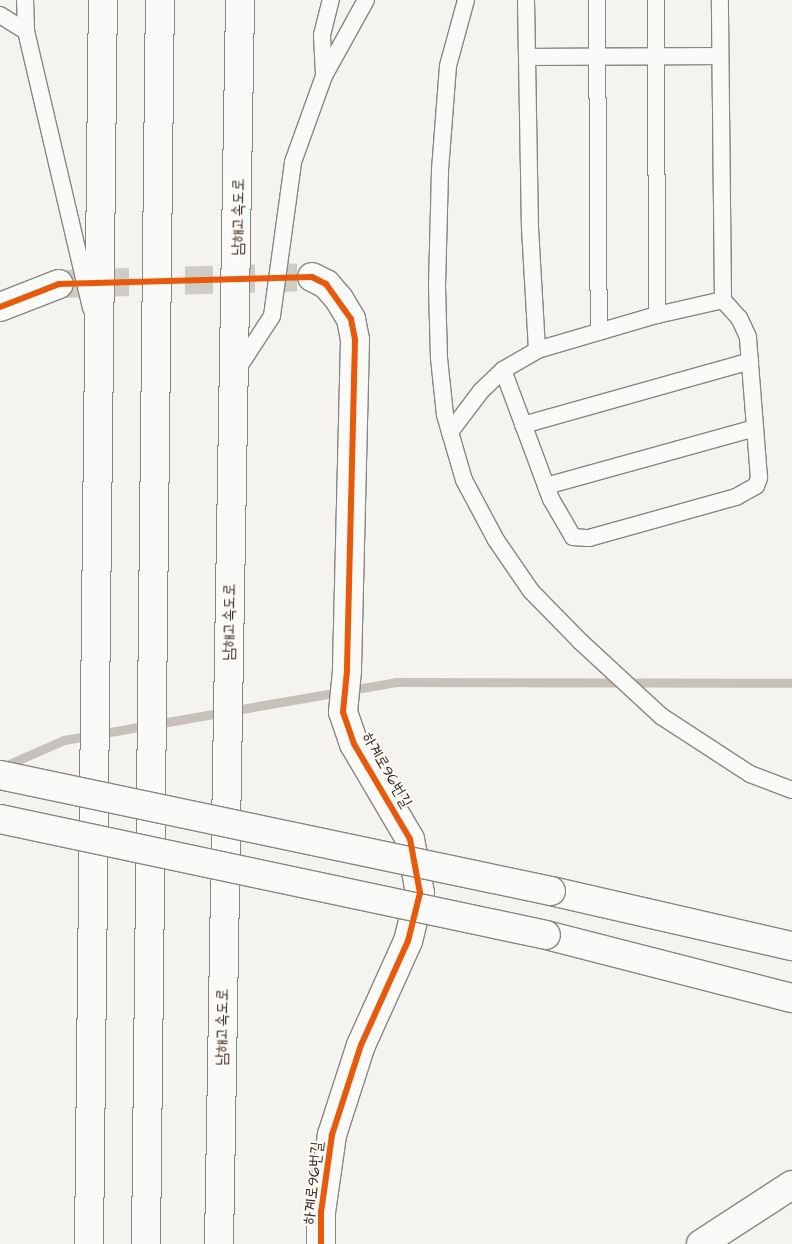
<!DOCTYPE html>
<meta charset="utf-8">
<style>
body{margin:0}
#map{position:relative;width:792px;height:1244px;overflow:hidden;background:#f4f3ef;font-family:"Architects Daughter","Poor Story",sans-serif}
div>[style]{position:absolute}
.stream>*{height:9px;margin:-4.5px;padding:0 4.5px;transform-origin:4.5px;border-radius:4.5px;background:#c7c1ba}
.minor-tunnel>*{height:28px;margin-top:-14px;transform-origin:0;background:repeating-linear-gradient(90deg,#cfcbc5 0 28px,transparent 0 42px)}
.roads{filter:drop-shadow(1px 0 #898681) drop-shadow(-1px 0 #898681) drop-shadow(0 1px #898681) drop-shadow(0 -1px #898681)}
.service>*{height:16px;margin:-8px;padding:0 8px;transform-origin:8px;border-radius:8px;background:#fafaf8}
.minor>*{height:28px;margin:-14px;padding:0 14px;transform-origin:14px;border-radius:14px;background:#fafaf8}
.motorway>*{height:28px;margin:-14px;padding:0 14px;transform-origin:14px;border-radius:14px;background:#fafaf8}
.bridges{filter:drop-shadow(1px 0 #898681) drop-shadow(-1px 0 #898681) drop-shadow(0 1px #898681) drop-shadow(0 -1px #898681)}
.motorway-bridge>*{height:28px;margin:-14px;padding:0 14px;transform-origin:14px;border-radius:14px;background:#fafaf8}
.cycleway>*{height:6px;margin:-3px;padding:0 3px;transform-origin:3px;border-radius:3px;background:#e8590c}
span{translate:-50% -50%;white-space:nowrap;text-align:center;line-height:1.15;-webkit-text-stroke:4px #fdfcf7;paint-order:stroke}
.street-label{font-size:16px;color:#3b2a1e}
</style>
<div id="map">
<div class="stream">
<div style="left:0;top:768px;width:70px;rotate:-23.6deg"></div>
<div style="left:64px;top:740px;width:337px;rotate:-9.9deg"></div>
<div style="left:396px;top:682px;width:396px;rotate:0.1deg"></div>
</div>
<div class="minor-tunnel">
<div style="left:59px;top:284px;width:253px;rotate:-1.6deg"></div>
</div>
<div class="roads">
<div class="service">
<div style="left:25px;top:0;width:31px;rotate:88deg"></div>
<div style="left:466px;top:0;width:68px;rotate:105.3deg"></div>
<div style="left:448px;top:66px;width:105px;rotate:94.4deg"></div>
<div style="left:440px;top:171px;width:116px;rotate:91.5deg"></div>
<div style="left:437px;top:287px;width:71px;rotate:88.4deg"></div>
<div style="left:439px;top:358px;width:57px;rotate:84deg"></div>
<div style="left:445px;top:415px;width:68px;rotate:73.7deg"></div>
<div style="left:464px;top:480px;width:68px;rotate:61.9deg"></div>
<div style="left:496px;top:540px;width:62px;rotate:55.5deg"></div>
<div style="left:531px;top:591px;width:71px;rotate:45.6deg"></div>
<div style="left:581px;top:642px;width:109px;rotate:42.8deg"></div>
<div style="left:661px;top:716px;width:106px;rotate:33.1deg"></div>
<div style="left:750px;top:774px;width:45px;rotate:20.9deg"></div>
<div style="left:526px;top:0;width:228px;rotate:89deg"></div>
<div style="left:530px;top:228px;width:122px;rotate:86.7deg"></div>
<div style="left:597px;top:0;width:332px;rotate:89.7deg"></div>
<div style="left:0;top:15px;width:31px;rotate:32deg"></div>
<div style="left:26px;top:31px;width:285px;rotate:76.8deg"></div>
<div style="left:528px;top:57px;width:192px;rotate:-0.3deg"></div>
<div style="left:324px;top:74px;width:39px;rotate:-93deg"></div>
<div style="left:322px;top:35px;width:36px;rotate:-76deg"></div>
<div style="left:657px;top:315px;width:68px;rotate:-12.8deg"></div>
<div style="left:723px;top:300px;width:300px;rotate:-90.6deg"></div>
<div style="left:503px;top:370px;width:138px;rotate:69.6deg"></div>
<div style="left:551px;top:499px;width:44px;rotate:59.9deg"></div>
<div style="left:573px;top:537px;width:16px;rotate:4deg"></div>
<div style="left:589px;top:538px;width:153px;rotate:-15.6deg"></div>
<div style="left:736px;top:497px;width:23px;rotate:-29deg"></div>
<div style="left:756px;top:486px;width:9px;rotate:-69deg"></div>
<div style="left:759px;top:478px;width:141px;rotate:-94.5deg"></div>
<div style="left:748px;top:337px;width:21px;rotate:-115deg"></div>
<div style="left:739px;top:318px;width:24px;rotate:-132deg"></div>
<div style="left:236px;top:371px;width:66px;rotate:-56.8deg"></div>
<div style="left:272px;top:316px;width:155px;rotate:-82.2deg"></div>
<div style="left:293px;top:162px;width:91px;rotate:-70.2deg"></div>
<div style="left:324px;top:76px;width:87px;rotate:-61.1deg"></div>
<div style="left:523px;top:425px;width:236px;rotate:-15.7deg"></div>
<div style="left:450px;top:432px;width:51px;rotate:-52.9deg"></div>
<div style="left:481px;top:391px;width:30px;rotate:-44deg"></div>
<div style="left:503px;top:370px;width:39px;rotate:-30deg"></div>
<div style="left:537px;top:350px;width:125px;rotate:-16.3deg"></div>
<div style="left:657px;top:315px;width:315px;rotate:-90.2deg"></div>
<div style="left:546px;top:486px;width:217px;rotate:-15.5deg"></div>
</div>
<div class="minor">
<div style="left:312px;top:277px;width:16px;rotate:27deg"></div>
<div style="left:326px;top:284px;width:20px;rotate:49deg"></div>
<div style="left:339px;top:299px;width:23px;rotate:59deg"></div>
<div style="left:351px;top:319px;width:21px;rotate:79deg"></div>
<div style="left:355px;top:340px;width:331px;rotate:91.4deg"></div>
<div style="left:347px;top:671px;width:41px;rotate:95.6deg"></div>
<div style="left:343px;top:712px;width:34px;rotate:71deg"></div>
<div style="left:354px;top:744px;width:110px;rotate:59.5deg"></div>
<div style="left:410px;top:839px;width:55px;rotate:79.5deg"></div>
<div style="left:420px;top:893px;width:49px;rotate:104deg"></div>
<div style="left:408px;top:941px;width:114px;rotate:114.3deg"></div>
<div style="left:361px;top:1045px;width:95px;rotate:107.9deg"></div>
<div style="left:332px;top:1135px;width:78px;rotate:98.1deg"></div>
<div style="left:321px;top:1212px;width:32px;rotate:90deg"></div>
<div style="left:0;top:307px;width:63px;rotate:-21.3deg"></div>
</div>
<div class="motorway">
<div style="left:551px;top:891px;width:247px;rotate:12.9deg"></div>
<div style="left:546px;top:935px;width:254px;rotate:14.4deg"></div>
<div style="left:89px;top:1244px;width:1244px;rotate:-89.36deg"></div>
<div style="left:146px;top:1244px;width:1244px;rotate:-89.36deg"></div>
<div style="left:219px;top:1244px;width:1244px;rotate:-89.03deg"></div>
<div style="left:701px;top:1244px;width:108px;rotate:-33deg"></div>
</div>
</div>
<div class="bridges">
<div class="motorway-bridge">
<div style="left:0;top:775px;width:563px;rotate:11.89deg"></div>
<div style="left:0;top:819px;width:558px;rotate:11.99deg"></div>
</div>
</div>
<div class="cycleway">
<div style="left:0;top:307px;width:63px;rotate:-21.3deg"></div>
<div style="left:59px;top:284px;width:253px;rotate:-1.6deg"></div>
<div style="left:312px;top:277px;width:16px;rotate:27deg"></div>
<div style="left:326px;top:284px;width:43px;rotate:54.5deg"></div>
<div style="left:351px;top:319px;width:21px;rotate:79deg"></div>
<div style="left:355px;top:340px;width:331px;rotate:91.4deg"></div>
<div style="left:347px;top:671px;width:41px;rotate:95.6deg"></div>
<div style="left:343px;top:712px;width:34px;rotate:71deg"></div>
<div style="left:354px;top:744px;width:110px;rotate:59.5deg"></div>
<div style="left:410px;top:839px;width:55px;rotate:79.5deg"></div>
<div style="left:420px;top:893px;width:49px;rotate:104deg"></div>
<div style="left:408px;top:941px;width:114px;rotate:114.3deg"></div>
<div style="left:361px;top:1045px;width:95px;rotate:107.9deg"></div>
<div style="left:332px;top:1135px;width:78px;rotate:98.1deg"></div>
<div style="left:321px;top:1212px;width:32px;rotate:90deg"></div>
</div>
<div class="street-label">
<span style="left:238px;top:217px;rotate:-89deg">남해고속도로</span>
<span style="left:229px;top:622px;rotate:-89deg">남해고속도로</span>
<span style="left:387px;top:770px;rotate:60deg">하계로96번길</span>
<span style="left:222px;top:1027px;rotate:-89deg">남해고속도로</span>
<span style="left:313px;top:1183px;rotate:-84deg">하계로96번길</span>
</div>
</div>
